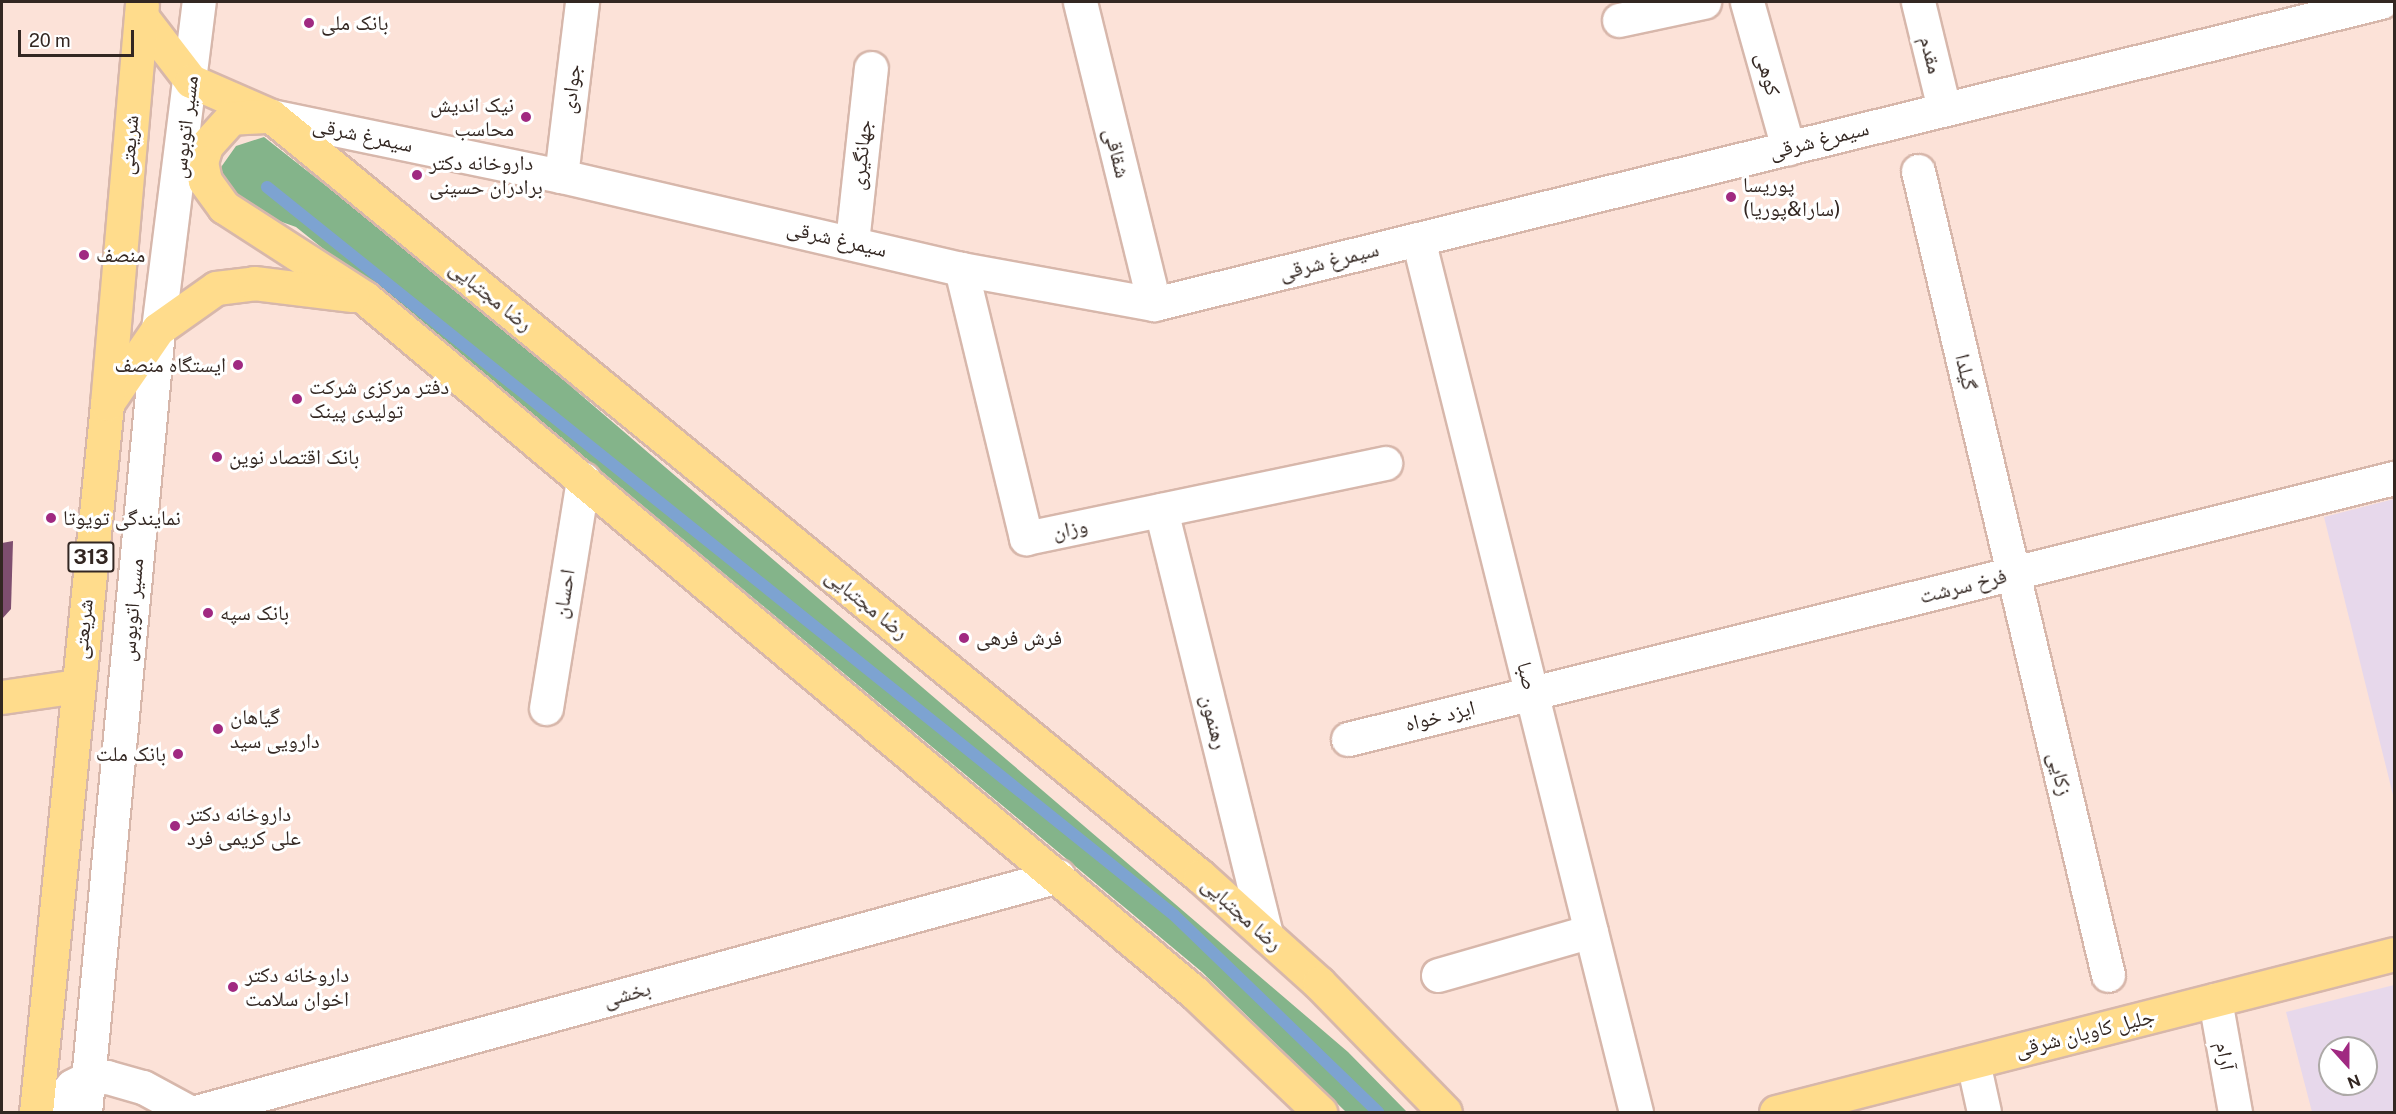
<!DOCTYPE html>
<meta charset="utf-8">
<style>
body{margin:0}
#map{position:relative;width:2396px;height:1114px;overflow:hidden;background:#fce2d8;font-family:"Public Sans","Noto Naskh Arabic",sans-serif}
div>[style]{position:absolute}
.education>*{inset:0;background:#e7d8eb}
.forest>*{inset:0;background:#84b48a}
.stream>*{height:12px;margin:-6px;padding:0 6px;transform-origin:6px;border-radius:6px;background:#7da3d1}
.building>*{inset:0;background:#7e4e6f}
.roads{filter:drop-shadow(2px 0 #d7b7ab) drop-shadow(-2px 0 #d7b7ab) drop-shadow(0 2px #d7b7ab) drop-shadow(0 -2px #d7b7ab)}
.minor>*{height:33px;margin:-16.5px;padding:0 16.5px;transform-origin:16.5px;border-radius:16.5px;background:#fff}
.major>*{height:33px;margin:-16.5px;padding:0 16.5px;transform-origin:16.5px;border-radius:16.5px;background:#ffdc8c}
.dots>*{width:16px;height:16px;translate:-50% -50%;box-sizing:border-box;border:3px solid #fff;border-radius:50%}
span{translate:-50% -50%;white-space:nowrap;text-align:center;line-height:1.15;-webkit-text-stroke:6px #fff;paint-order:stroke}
.shield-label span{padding:2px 4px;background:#fff;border:2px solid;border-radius:4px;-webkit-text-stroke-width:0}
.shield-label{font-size:20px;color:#332722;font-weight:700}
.poi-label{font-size:21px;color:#332722}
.left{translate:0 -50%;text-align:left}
.right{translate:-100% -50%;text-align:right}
.street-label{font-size:21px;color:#332722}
.frame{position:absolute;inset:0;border:3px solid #332722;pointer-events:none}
.north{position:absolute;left:2318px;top:1036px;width:60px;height:60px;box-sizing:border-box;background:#fff;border:2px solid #ada9a7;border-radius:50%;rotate:159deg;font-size:16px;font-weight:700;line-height:24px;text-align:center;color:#332722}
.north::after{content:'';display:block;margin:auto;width:21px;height:27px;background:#a02981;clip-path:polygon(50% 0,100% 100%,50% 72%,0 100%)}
.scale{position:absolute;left:18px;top:30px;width:116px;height:27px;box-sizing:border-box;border:3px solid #332722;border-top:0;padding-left:8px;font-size:18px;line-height:21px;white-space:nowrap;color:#332722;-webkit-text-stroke:4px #fff;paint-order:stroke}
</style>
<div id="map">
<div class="education">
<div style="clip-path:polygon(2394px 499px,2394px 799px,2324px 517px)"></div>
<div style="clip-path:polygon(evenodd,2394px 985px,2394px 1112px,2312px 1112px,2286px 1012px,2394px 985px,2330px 1048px,2366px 1048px,2366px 1084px,2330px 1084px,2330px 1048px)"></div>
</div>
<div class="forest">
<div style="clip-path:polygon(264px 137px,456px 288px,1348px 1052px,1407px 1112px,1346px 1112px,1202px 972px,593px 464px,296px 227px,268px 217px,224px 190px,219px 170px,236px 146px)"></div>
</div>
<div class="stream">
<div style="left:267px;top:187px;width:1163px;rotate:38.75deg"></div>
<div style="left:1174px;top:915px;width:284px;rotate:44deg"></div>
</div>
<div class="building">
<div style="clip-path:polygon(13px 541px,11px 609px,2px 619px,2px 543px)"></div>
</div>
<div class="roads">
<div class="minor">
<div style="left:1080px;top:2px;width:311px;rotate:76.2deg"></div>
<div style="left:1747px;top:2px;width:152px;rotate:74.3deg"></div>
<div style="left:1918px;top:2px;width:110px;rotate:76.3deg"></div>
<div style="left:1619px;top:20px;width:87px;rotate:-12deg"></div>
<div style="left:271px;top:116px;width:296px;rotate:11.7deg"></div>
<div style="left:561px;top:176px;width:411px;rotate:13.1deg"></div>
<div style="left:961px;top:269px;width:196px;rotate:10.3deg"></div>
<div style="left:1154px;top:304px;width:1264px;rotate:-13.83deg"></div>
<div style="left:1918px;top:171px;width:826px;rotate:76.7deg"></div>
<div style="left:561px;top:176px;width:175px;rotate:-83.1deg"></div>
<div style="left:1418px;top:239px;width:900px;rotate:75.98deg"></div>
<div style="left:852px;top:242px;width:175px;rotate:-83.8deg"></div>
<div style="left:961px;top:269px;width:277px;rotate:76.4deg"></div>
<div style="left:1026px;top:538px;width:367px;rotate:-11.8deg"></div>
<div style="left:1161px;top:510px;width:438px;rotate:76.1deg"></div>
<div style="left:546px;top:708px;width:232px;rotate:-80.8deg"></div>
<div style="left:1348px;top:739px;width:1078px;rotate:-14.01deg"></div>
<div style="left:1438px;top:975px;width:159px;rotate:-16deg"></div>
<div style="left:2215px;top:1000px;width:114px;rotate:79.9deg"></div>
<div style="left:1973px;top:1062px;width:51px;rotate:77.6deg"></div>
<div style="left:48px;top:1112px;width:35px;rotate:-47deg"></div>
<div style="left:72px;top:1086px;width:18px;rotate:-27deg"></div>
<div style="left:88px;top:1078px;width:19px;rotate:-3deg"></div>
<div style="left:107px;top:1077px;width:37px;rotate:16deg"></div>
<div style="left:143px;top:1087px;width:52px;rotate:28.5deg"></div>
<div style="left:85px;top:1112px;width:786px;rotate:-84.67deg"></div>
<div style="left:158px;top:329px;width:330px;rotate:-82.9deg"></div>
<div style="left:196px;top:1112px;width:894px;rotate:-15.31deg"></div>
</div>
<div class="major">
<div style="left:141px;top:16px;width:82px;rotate:52.4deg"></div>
<div style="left:191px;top:81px;width:87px;rotate:23.6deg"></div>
<div style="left:271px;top:116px;width:1200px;rotate:39.29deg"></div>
<div style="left:1200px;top:876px;width:160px;rotate:42deg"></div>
<div style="left:1319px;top:983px;width:180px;rotate:45.7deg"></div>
<div style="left:266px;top:116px;width:35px;rotate:177deg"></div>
<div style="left:231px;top:118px;width:38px;rotate:132deg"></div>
<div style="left:206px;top:146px;width:17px;rotate:107deg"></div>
<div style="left:201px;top:162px;width:19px;rotate:78deg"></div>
<div style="left:205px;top:181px;width:32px;rotate:54deg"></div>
<div style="left:224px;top:207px;width:168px;rotate:32.8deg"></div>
<div style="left:365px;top:298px;width:1083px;rotate:39.94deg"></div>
<div style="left:1195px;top:993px;width:173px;rotate:43.6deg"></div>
<div style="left:108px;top:402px;width:88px;rotate:-55.6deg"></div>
<div style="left:158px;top:329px;width:71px;rotate:-35.3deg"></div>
<div style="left:216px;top:288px;width:38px;rotate:-7deg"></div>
<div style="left:254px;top:283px;width:99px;rotate:7deg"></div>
<div style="left:2px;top:697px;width:76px;rotate:-8.3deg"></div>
<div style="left:36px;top:1112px;width:712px;rotate:-84.27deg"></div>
<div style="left:107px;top:404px;width:400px;rotate:-85deg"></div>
<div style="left:1776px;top:1112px;width:638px;rotate:-14.34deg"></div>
</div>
</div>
<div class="dots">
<div style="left:309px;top:23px;background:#a02981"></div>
<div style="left:526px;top:117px;background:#a02981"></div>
<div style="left:417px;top:175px;background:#a02981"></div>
<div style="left:1731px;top:197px;background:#a02981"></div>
<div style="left:84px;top:255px;background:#a02981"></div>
<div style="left:238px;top:365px;background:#a02981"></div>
<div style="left:297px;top:399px;background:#a02981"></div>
<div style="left:217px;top:457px;background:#a02981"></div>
<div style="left:51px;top:518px;background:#a02981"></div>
<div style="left:208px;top:613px;background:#a02981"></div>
<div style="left:964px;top:638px;background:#a02981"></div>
<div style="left:218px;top:729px;background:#a02981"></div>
<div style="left:178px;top:754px;background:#a02981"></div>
<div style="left:175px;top:826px;background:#a02981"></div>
<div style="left:233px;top:987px;background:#a02981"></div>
</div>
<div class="shield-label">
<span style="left:91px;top:557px">313</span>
</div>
<div class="poi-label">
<span class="left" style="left:321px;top:23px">بانک ملی</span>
<span class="right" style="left:514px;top:117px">نیک اندیش<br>محاسب</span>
<span class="left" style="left:429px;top:175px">داروخانه دکتر<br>برادران حسینی</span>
<span class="left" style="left:1743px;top:197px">پوریسا<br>(سارا&amp;پوریا)</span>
<span class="left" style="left:96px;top:255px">منصف</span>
<span class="right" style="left:226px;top:365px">ایستگاه منصف</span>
<span class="left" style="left:309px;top:399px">دفتر مرکزی شرکت<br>تولیدی پینک</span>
<span class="left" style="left:229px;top:457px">بانک اقتصاد نوین</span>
<span class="left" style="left:63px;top:518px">نمایندگی تویوتا</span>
<span class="left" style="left:220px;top:613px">بانک سپه</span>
<span class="left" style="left:976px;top:638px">فرش فرهی</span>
<span class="left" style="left:230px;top:729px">گیاهان<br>دارویی سید</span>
<span class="right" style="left:166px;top:754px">بانک ملت</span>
<span class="left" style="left:187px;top:826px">داروخانه دکتر<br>علی کریمی فرد</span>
<span class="left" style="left:245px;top:987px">داروخانه دکتر<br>اخوان سلامت</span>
</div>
<div class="street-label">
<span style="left:1931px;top:55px;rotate:76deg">مقدم</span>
<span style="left:1768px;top:74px;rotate:75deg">کوهی</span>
<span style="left:571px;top:89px;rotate:-83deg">جوادی</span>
<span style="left:185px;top:127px;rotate:-83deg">مسیر اتوبوس</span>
<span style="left:363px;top:135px;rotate:12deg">سیمرغ شرقی</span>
<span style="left:1819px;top:140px;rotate:-14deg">سیمرغ شرقی</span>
<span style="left:129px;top:145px;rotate:-85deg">شریعتی</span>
<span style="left:1117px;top:153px;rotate:76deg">شقاقی</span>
<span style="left:861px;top:155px;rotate:-84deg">جهانگیری</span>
<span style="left:837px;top:239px;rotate:13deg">سیمرغ شرقی</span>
<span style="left:1329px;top:261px;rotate:-14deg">سیمرغ شرقی</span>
<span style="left:491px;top:296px;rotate:39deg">رضا مجتبایی</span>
<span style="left:1966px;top:372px;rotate:77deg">گیلدا</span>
<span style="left:1070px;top:529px;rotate:-12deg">وزان</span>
<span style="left:1963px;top:586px;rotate:-14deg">فرخ سرشت</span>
<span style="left:564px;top:594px;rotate:-81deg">احسان</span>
<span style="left:867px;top:604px;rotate:39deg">رضا مجتبایی</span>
<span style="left:132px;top:610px;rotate:-85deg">مسیر اتوبوس</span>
<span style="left:83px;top:629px;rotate:-84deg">شریعتی</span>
<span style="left:1527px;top:676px;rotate:76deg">صبا</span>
<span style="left:1440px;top:716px;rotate:-14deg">ایزد خواه</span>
<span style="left:1214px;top:722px;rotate:76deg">رهنمون</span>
<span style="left:2060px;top:774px;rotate:77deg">زکایی</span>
<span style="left:1242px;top:914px;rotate:42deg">رضا مجتبایی</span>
<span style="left:627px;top:994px;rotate:-15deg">بخشی</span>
<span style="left:2085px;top:1033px;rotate:-14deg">جلیل کاویان شرقی</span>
<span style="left:2225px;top:1056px;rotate:80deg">آرام</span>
</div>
<div class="frame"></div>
<div class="north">N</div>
<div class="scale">20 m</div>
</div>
